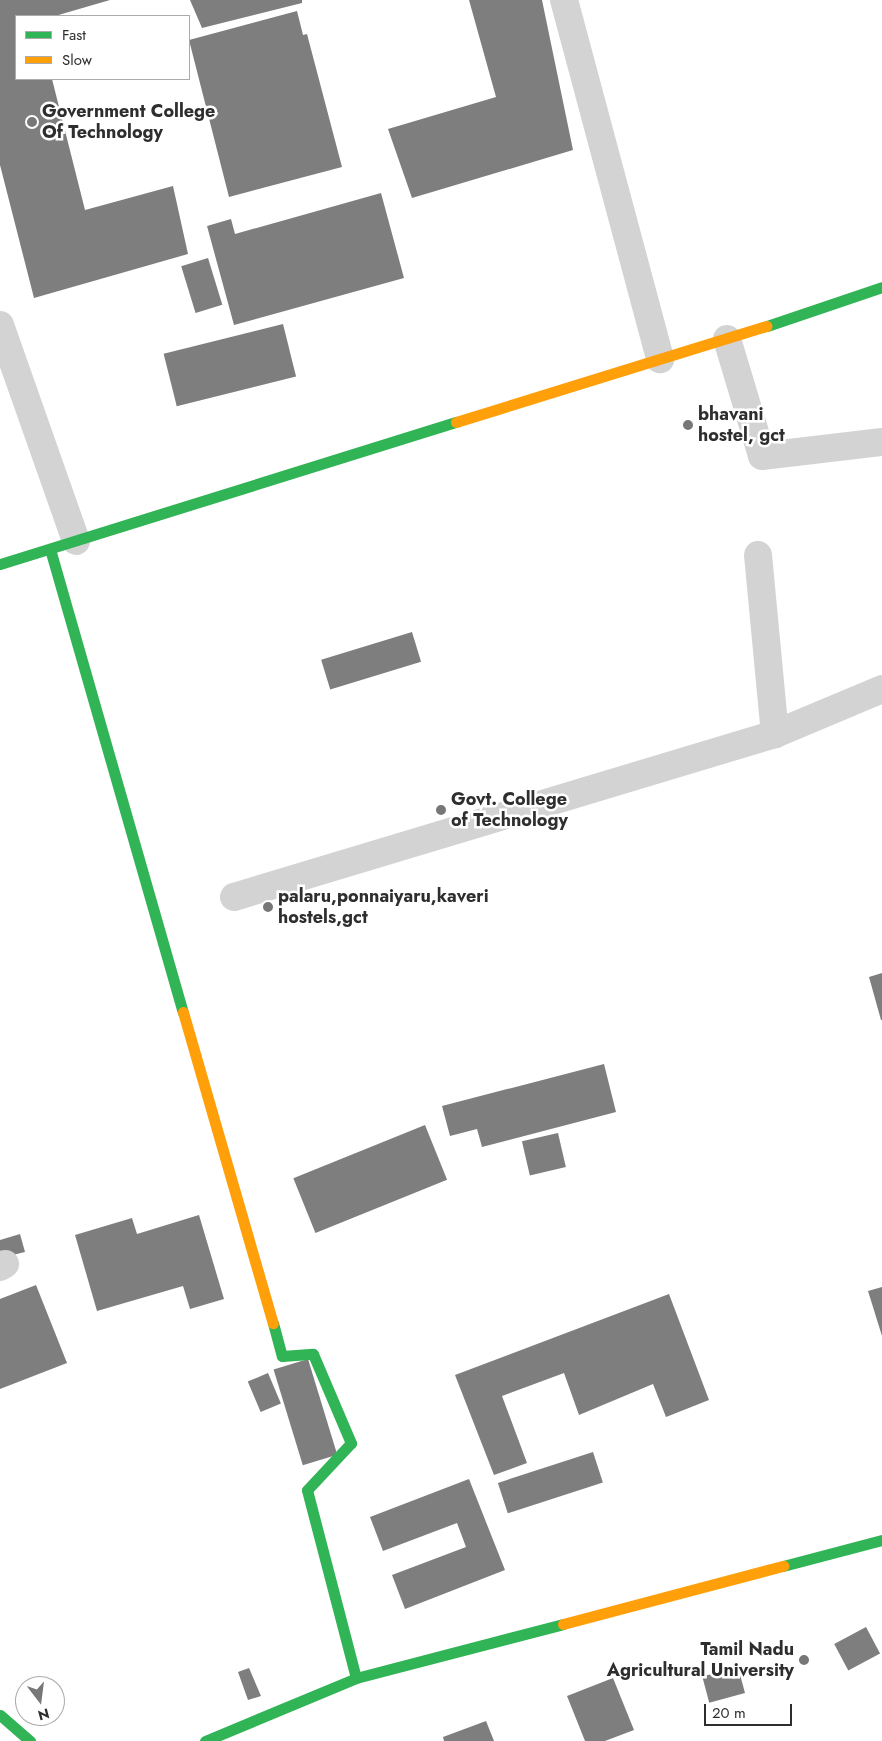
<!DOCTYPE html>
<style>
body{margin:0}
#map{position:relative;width:882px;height:1741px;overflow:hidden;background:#fff;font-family:Jost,sans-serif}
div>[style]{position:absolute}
.building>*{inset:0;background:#7e7e7e;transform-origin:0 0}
.street>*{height:28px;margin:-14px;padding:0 14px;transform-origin:14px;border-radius:14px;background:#d3d3d3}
.fast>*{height:11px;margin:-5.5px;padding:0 5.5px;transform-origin:5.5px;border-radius:5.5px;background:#30b455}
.slow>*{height:11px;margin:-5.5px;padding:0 5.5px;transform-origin:5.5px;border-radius:5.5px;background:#ff9f0a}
.dots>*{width:14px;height:14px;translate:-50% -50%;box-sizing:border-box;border:2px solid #fff;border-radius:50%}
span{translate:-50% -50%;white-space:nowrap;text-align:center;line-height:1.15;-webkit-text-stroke:5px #fff;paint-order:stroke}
.poi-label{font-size:18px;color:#2e2e2e;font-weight:700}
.left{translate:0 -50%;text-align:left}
.right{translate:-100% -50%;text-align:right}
.legend{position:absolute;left:15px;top:15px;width:175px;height:65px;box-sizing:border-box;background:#fff;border:1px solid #ababab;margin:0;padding:6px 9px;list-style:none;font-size:15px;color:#2e2e2e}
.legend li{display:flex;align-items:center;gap:10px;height:25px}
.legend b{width:25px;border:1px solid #ababab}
.north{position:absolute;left:15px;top:1676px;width:50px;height:50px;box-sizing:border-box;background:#fff;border:1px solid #ababab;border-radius:50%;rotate:165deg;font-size:14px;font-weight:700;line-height:20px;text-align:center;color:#2e2e2e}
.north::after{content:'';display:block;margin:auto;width:18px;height:22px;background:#777;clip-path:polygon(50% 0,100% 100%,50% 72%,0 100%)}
.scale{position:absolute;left:704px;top:1704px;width:88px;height:22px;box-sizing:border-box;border:2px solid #2e2e2e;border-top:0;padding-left:6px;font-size:15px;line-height:18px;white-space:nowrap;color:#2e2e2e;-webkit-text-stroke:4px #fff;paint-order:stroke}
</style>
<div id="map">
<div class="building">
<div style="clip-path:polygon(0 0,110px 0,55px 16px,16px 16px,16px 79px,52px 79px,85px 210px,173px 186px,188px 254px,34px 298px,0 165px)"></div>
<div style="clip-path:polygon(190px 0,302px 0,302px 3px,202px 28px)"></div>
<div style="clip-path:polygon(469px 0,542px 0,573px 150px,412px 198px,388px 129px,496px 97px)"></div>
<div style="clip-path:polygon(297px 11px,303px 35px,307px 34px,342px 167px,229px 197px,189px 40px)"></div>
<div style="clip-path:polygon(381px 193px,404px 278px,234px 325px,207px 226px,231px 219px,235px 234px)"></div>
<div style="left:208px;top:258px;width:49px;height:28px;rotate:73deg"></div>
<div style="left:283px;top:324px;width:54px;height:123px;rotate:76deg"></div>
<div style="left:412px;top:632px;width:31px;height:95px;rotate:73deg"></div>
<div style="clip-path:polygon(882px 973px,882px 1020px,881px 1020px,869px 977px)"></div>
<div style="clip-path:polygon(604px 1064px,616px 1112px,482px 1147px,477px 1129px,450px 1136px,442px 1106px)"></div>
<div style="left:425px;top:1125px;width:59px;height:142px;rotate:68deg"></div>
<div style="left:558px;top:1133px;width:35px;height:37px;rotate:77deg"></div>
<div style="clip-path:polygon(199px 1215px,224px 1299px,190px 1309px,183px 1286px,97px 1311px,75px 1235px,132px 1218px,137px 1234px)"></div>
<div style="clip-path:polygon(20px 1234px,25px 1252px,0 1258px,0 1240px)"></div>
<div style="clip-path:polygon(36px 1285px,67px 1363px,0 1389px,0 1299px)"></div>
<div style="clip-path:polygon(882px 1287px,882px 1336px,868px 1291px)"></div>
<div style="clip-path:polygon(669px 1294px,709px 1400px,666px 1417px,653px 1384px,579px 1415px,564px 1373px,502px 1396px,527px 1463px,494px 1475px,455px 1375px)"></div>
<div style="left:308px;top:1359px;width:100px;height:36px;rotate:73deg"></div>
<div style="left:268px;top:1373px;width:33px;height:22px;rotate:67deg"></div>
<div style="left:593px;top:1452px;width:32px;height:100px;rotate:72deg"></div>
<div style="clip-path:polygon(469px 1479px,505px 1570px,405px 1609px,392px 1575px,466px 1547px,457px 1523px,383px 1551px,370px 1517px)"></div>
<div style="left:866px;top:1627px;width:30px;height:36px;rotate:62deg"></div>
<div style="left:738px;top:1667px;width:27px;height:37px;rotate:75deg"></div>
<div style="clip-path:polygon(249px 1668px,261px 1696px,248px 1700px,238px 1672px)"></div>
<div style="clip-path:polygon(613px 1678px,634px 1730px,605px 1741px,585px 1741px,567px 1696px)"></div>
<div style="clip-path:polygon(486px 1721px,494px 1741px,444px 1741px,443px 1737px)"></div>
</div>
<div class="street">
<div style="left:564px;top:0;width:372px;rotate:75deg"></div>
<div style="left:0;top:325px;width:229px;rotate:70.6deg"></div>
<div style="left:727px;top:339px;width:122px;rotate:73.3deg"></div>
<div style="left:762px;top:456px;width:121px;rotate:-6.7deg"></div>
<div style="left:758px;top:555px;width:180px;rotate:84.6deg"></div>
<div style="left:234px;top:897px;width:565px;rotate:-16.77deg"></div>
<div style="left:775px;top:734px;width:116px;rotate:-22.8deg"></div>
<div style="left:0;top:1267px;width:6px;rotate:-31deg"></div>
</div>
<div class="fast">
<div style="left:767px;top:326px;width:121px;rotate:-18.7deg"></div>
<div style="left:50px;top:549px;width:482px;rotate:74deg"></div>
<div style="left:0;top:564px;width:478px;rotate:-17.3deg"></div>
<div style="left:273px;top:1323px;width:34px;rotate:75deg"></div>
<div style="left:282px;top:1356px;width:31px;rotate:-4deg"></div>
<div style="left:313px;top:1354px;width:97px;rotate:66.9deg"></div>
<div style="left:351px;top:1443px;width:64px;rotate:133.1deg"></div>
<div style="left:307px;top:1490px;width:194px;rotate:75.4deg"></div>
<div style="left:783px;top:1566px;width:102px;rotate:-14.7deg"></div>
<div style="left:0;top:1715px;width:40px;rotate:41deg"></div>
<div style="left:205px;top:1741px;width:164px;rotate:-22.6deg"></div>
<div style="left:356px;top:1678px;width:214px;rotate:-14.6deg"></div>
</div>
<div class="slow">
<div style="left:456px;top:422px;width:325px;rotate:-17.2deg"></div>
<div style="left:183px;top:1012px;width:324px;rotate:73.9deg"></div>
<div style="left:563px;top:1624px;width:228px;rotate:-14.8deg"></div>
</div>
<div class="dots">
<div style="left:32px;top:122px;background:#777"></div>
<div style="left:688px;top:425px;background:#777"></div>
<div style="left:441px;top:810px;background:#777"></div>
<div style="left:268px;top:907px;background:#777"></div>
<div style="left:804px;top:1660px;background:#777"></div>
</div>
<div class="poi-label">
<span class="left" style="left:42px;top:122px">Government College<br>Of Technology</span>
<span class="left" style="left:698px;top:425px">bhavani<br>hostel, gct</span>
<span class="left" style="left:451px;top:810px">Govt. College<br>of Technology</span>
<span class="left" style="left:278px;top:907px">palaru,ponnaiyaru,kaveri<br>hostels,gct</span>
<span class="right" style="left:794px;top:1660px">Tamil Nadu<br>Agricultural University</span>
</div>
<ul class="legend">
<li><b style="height:6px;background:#30b455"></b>Fast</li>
<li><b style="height:6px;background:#ff9f0a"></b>Slow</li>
</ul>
<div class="north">N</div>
<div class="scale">20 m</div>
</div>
